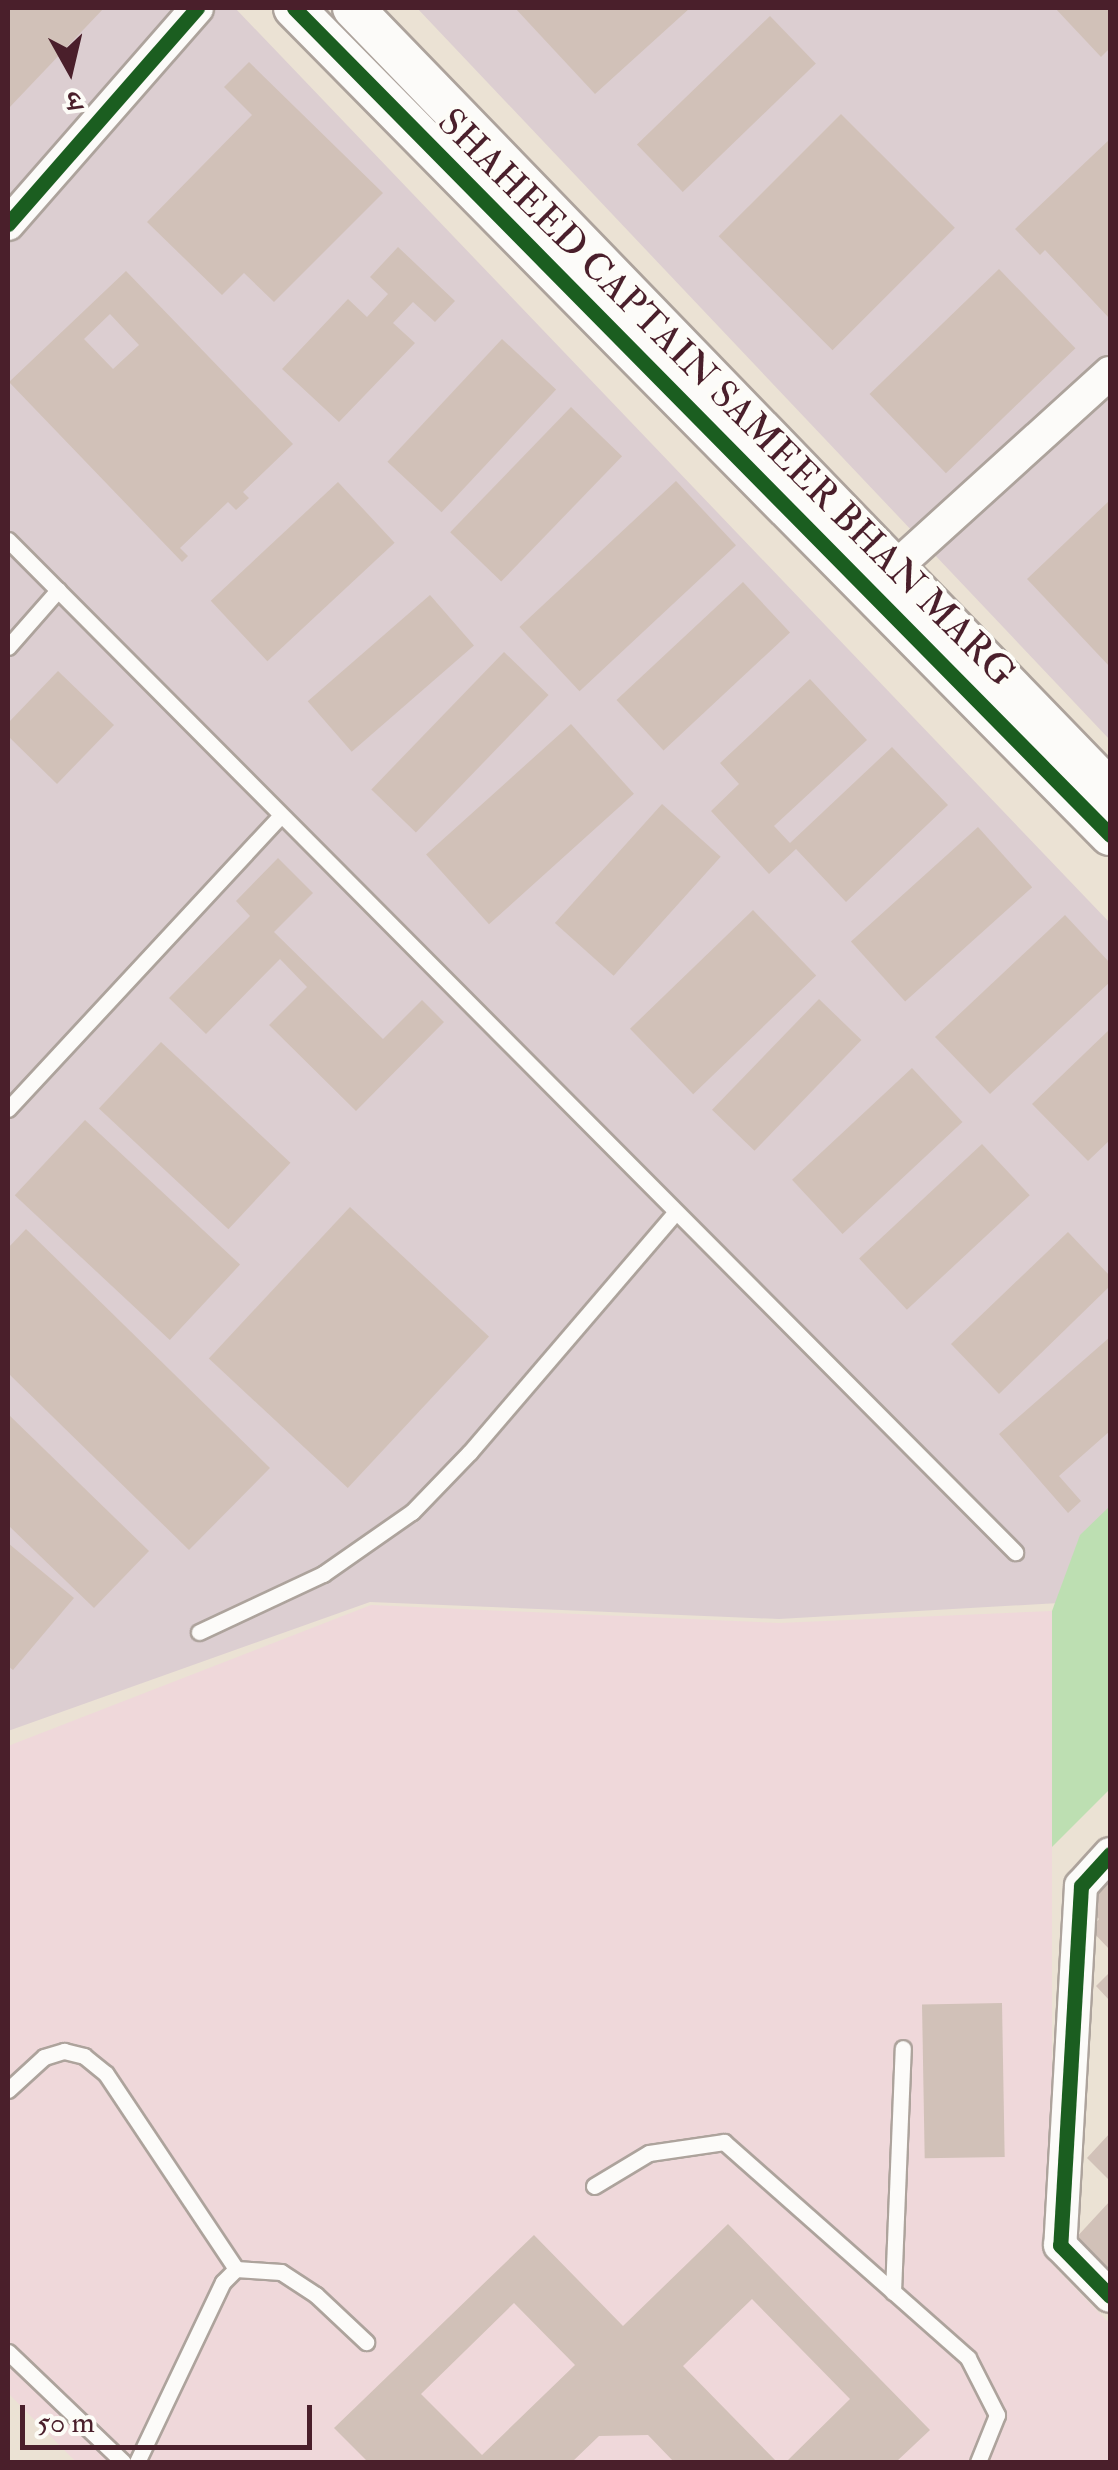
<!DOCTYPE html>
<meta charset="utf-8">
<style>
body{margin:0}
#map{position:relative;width:1118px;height:2470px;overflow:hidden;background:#ebe2d4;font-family:"IM FELL Double Pica","Noto Serif Devanagari",serif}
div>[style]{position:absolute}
.built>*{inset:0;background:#efd8da}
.industrial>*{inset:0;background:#dcced1}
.green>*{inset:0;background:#bddfb2}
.building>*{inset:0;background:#d1c1b8;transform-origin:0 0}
.roads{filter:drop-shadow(2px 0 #ada39c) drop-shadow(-2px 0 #ada39c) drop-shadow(0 2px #ada39c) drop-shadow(0 -2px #ada39c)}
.service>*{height:15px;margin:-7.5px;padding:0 7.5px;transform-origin:7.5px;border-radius:7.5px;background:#fcfbf9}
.minor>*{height:32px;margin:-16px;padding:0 16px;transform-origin:16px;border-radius:16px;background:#fcfbf9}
.tertiary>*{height:40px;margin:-20px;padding:0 20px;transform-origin:20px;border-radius:20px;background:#fcfbf9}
.cycleway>*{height:15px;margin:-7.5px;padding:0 7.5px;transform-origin:7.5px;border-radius:7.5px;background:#1b5e20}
span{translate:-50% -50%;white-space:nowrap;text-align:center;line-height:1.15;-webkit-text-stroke:8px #fdfcf7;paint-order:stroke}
.street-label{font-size:38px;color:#4a1f2b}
.frame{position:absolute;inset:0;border:10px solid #4a1f2b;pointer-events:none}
.north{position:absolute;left:20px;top:20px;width:100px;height:100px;-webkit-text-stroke:8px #fdfcf7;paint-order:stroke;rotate:172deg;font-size:28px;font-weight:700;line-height:40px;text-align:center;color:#4a1f2b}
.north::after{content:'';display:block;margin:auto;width:35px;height:45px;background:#4a1f2b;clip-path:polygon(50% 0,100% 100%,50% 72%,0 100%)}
.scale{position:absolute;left:20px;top:2405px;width:292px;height:45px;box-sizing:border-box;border:5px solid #4a1f2b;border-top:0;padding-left:12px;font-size:30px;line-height:35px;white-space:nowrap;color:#4a1f2b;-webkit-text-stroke:8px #fdfcf7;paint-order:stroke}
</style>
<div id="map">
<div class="built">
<div style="clip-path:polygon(371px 1605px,779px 1623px,1052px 1611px,1052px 2264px,1110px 2324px,1110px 2462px,76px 2462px,8px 2393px,8px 1746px)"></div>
</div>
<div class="industrial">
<div style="clip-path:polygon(8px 8px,235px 8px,1110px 923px,1110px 1600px,779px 1619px,370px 1602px,8px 1731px)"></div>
<div style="clip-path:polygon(417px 8px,1110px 8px,1110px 740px)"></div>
</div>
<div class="green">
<div style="clip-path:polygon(1110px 1506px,1110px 1789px,1052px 1847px,1052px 1611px,1080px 1535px)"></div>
</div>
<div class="building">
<div style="clip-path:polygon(8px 8px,104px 8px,8px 109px)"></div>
<div style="clip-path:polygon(515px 8px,690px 8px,595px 94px)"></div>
<div style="clip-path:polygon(1055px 8px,1110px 8px,1110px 48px,1101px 57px)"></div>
<div style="left:770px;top:16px;width:66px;height:185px;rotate:46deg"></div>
<div style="clip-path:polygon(249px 62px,383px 193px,274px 302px,244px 273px,222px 295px,147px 222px,252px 115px,224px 87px)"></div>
<div style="left:841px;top:114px;width:161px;height:173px;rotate:45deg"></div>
<div style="clip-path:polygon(1110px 139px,1110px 319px,1045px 250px,1040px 255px,1015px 229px)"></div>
<div style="clip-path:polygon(398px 247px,455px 301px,435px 322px,413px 302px,393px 323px,415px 343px,339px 422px,282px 369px,348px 299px,367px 317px,388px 294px,370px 277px)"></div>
<div style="left:999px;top:269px;width:110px;height:180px;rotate:46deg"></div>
<div style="clip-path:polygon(evenodd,126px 271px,293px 444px,243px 492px,249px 498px,236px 510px,228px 502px,180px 548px,188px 556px,182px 562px,9px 382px,126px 271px,110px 314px,139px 345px,113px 369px,84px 339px,110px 314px)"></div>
<div style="left:502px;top:339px;width:74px;height:168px;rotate:43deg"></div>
<div style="left:571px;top:407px;width:71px;height:174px;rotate:44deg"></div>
<div style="left:676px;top:481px;width:88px;height:214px;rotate:47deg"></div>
<div style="left:338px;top:482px;width:83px;height:174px;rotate:47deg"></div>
<div style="clip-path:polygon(1110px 500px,1110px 667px,1027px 579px)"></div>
<div style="left:743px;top:582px;width:69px;height:173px;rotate:47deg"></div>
<div style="left:430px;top:595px;width:67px;height:162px;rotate:49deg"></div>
<div style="left:504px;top:652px;width:62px;height:191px;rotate:44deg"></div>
<div style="clip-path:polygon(58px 671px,114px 725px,57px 784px,8px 736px,8px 723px)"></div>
<div style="clip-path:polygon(810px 679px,867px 740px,774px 826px,790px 843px,892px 747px,948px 805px,846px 902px,796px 849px,769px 874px,711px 811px,739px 784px,720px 763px)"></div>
<div style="left:571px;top:724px;width:94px;height:195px;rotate:48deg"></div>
<div style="left:662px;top:804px;width:79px;height:160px;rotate:42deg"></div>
<div style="left:978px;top:827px;width:81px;height:171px;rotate:48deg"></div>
<div style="clip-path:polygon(278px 858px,313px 893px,274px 932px,383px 1039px,422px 1000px,444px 1022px,356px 1111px,269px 1025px,307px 987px,280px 959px,206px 1034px,169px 998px,250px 916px,236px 901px)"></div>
<div style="left:753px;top:910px;width:91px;height:171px;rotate:46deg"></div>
<div style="clip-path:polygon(1065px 915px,1110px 963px,1110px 982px,990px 1094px,935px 1037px)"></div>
<div style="left:819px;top:999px;width:59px;height:154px;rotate:44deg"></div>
<div style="clip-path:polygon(1110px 1029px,1110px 1140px,1088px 1161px,1032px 1104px)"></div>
<div style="left:161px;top:1042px;width:177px;height:91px;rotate:43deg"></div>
<div style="left:912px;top:1068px;width:74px;height:164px;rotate:47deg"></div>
<div style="left:85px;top:1120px;width:212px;height:103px;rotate:43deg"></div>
<div style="left:982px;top:1144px;width:70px;height:168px;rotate:47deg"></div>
<div style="left:350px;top:1207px;width:190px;height:207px;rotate:43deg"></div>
<div style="clip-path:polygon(26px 1229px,270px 1468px,189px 1550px,8px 1373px,8px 1248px)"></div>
<div style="clip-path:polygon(1068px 1232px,1110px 1276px,1110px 1286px,999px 1394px,951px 1344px)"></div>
<div style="clip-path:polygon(1110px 1337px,1110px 1431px,1059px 1476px,1081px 1501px,1068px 1513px,999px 1434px)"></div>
<div style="clip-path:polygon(8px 1414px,149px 1551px,94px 1608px,8px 1525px)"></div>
<div style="clip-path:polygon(8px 1543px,74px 1598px,13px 1670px,8px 1666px)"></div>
<div style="clip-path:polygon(1110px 1863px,1110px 1950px,1090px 1929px,1099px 1919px,1086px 1906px)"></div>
<div style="clip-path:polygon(1110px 1972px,1110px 2001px,1096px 1986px)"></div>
<div style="left:1002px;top:2003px;width:154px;height:80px;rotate:89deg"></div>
<div style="clip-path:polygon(1110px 2133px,1110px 2181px,1087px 2158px)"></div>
<div style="clip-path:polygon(1110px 2201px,1110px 2274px,1074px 2240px)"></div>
<div style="clip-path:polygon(evenodd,728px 2224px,930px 2430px,896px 2462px,786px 2462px,850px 2399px,752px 2299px,683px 2366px,777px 2462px,674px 2462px,648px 2435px,599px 2436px,572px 2462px,368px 2462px,334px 2428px,534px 2235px,623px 2326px,728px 2224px,514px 2303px,575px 2365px,482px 2455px,421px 2394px,514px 2303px)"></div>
</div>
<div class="roads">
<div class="service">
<div style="left:8px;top:540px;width:1428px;rotate:45.14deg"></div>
<div style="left:8px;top:647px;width:76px;rotate:-48.7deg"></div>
<div style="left:8px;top:1109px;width:401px;rotate:-47.1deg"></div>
<div style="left:199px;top:1632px;width:137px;rotate:-25.1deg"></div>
<div style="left:323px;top:1574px;width:108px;rotate:-34.9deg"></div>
<div style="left:412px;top:1512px;width:83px;rotate:-46deg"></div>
<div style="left:470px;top:1452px;width:316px;rotate:-49.4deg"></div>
<div style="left:8px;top:2090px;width:49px;rotate:-42.5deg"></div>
<div style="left:44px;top:2057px;width:21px;rotate:-17deg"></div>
<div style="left:64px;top:2051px;width:21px;rotate:14deg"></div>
<div style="left:84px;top:2056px;width:28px;rotate:39deg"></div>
<div style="left:106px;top:2074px;width:234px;rotate:56.3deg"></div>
<div style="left:594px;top:2186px;width:64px;rotate:-31deg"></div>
<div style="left:649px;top:2153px;width:76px;rotate:-8.3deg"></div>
<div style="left:724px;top:2142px;width:326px;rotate:41.5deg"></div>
<div style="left:968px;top:2358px;width:64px;rotate:63deg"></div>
<div style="left:997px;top:2415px;width:51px;rotate:112deg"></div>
<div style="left:893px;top:2292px;width:244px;rotate:-87.7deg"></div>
<div style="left:8px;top:2352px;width:159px;rotate:43.7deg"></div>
<div style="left:137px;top:2462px;width:199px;rotate:-64.5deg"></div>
<div style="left:223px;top:2282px;width:18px;rotate:-45deg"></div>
<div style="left:236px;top:2269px;width:45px;rotate:3.8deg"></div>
<div style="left:281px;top:2272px;width:42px;rotate:33.3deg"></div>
<div style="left:316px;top:2295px;width:69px;rotate:43.2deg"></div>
</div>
<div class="minor">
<div style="left:8px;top:224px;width:287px;rotate:-48.8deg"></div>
<div style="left:877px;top:584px;width:314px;rotate:-42.2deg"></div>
<div style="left:1110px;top:1854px;width:43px;rotate:132.2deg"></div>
<div style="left:1081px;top:1886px;width:360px;rotate:93.3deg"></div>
<div style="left:1060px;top:2245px;width:71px;rotate:45.6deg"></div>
</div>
<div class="tertiary">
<div style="left:294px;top:8px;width:1162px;rotate:45.38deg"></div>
<div style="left:353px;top:8px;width:1088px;rotate:45.93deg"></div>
</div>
</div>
<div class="cycleway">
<div style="left:294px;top:8px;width:1162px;rotate:45.38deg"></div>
<div style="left:8px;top:224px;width:287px;rotate:-48.8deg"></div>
<div style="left:1110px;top:1854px;width:43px;rotate:132.2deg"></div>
<div style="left:1081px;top:1886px;width:360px;rotate:93.3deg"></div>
<div style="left:1060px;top:2245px;width:71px;rotate:45.6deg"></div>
</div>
<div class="street-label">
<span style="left:726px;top:398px;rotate:45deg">SHAHEED CAPTAIN SAMEER BHAN MARG</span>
</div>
<div class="frame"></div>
<div class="north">उ</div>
<div class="scale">50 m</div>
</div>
